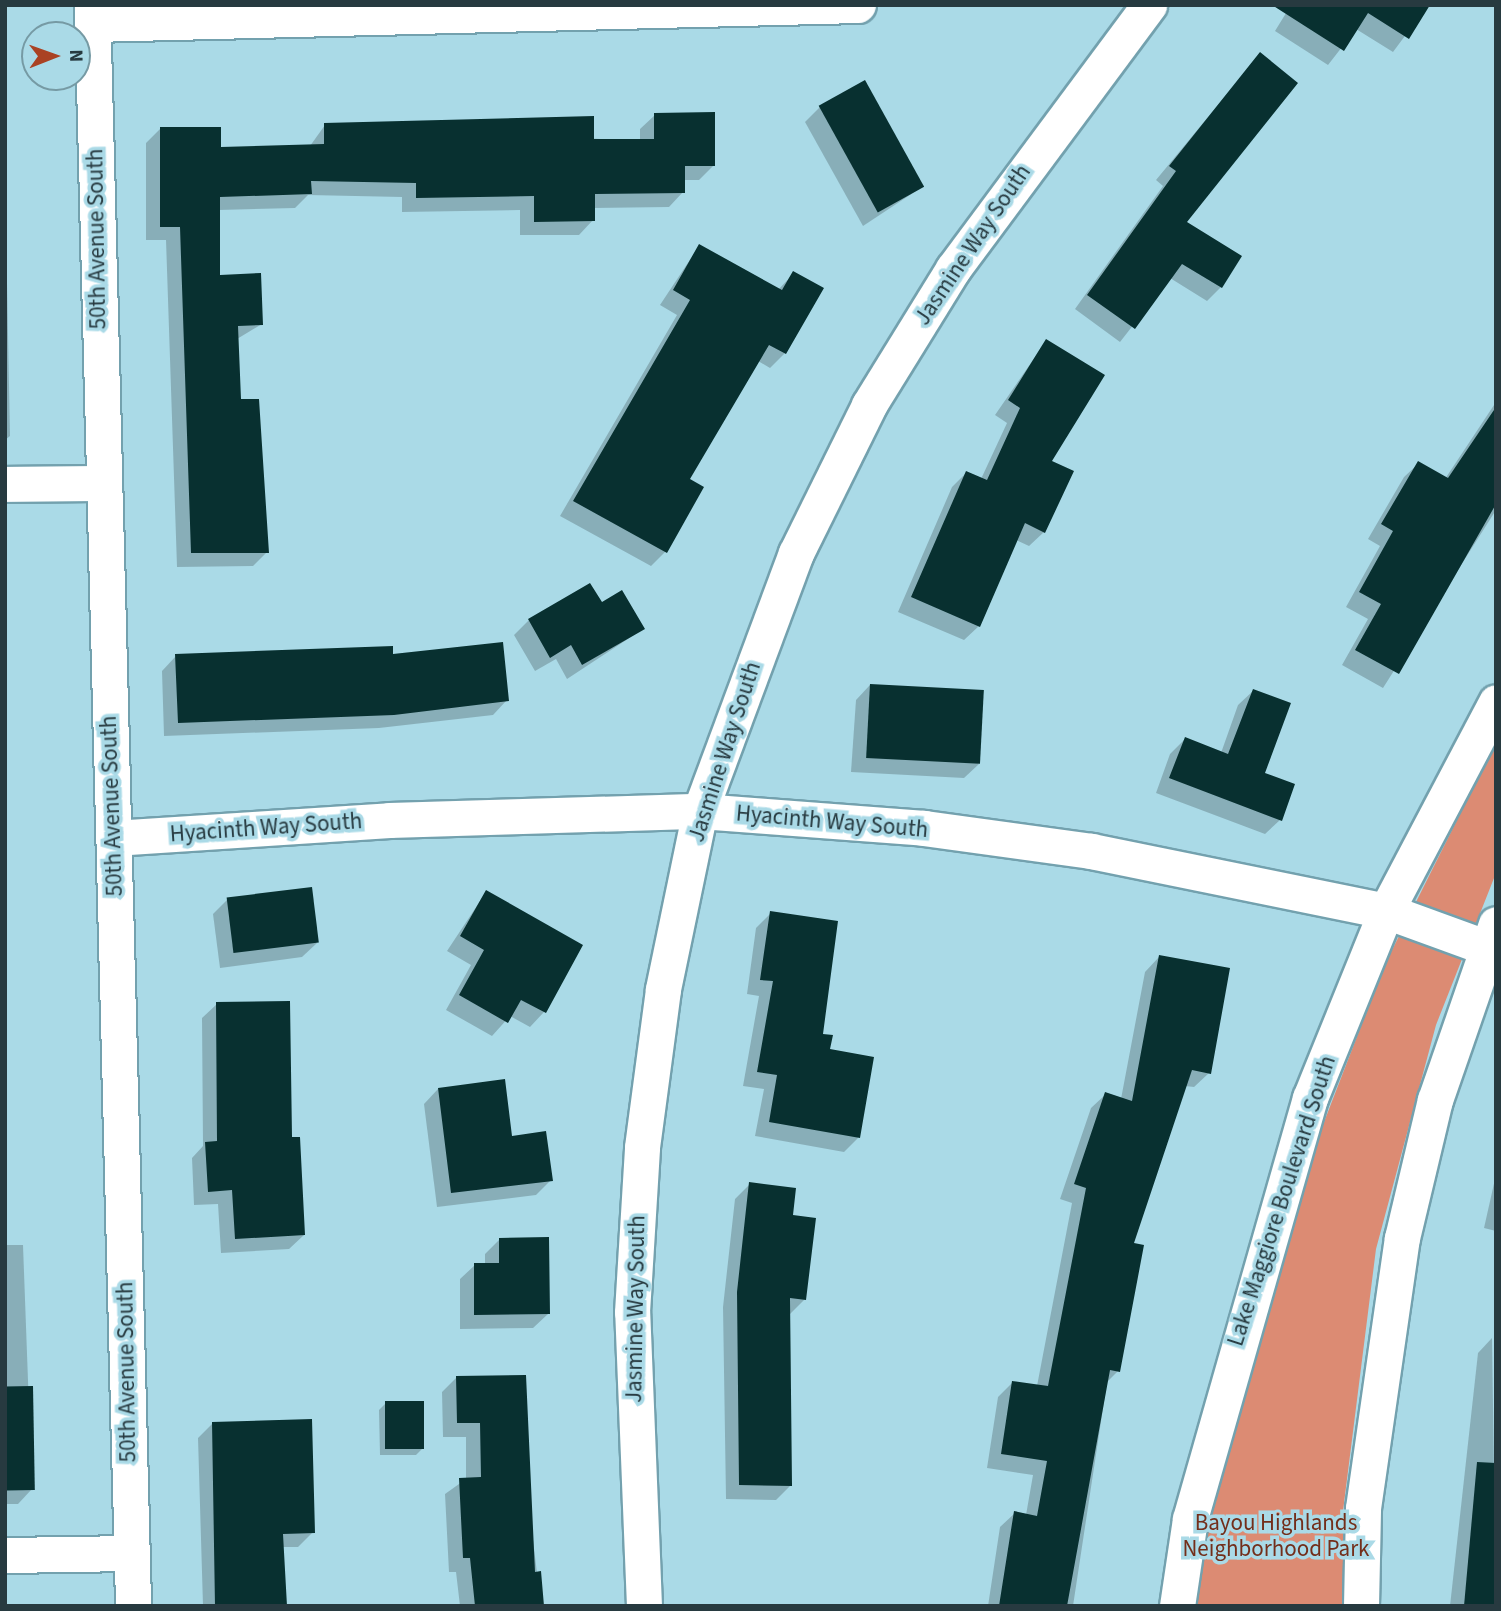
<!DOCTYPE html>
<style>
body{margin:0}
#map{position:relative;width:1501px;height:1611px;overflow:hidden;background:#aadae7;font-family:"Source Sans 3",sans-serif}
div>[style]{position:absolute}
.green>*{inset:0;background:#dc8b73}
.shadow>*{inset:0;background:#0003}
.building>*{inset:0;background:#083030;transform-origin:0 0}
.roads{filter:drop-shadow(2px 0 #73a1ae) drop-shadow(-2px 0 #73a1ae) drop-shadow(0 2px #73a1ae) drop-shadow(0 -2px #73a1ae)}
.minor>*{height:35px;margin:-17.5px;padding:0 17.5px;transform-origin:17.5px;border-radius:17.5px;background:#fff}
span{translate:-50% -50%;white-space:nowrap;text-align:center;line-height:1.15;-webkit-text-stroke:7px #aadae7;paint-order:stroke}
.street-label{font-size:23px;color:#273a40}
.park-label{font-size:23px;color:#732e1a}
.frame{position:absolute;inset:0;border:7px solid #273a40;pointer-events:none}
.north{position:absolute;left:21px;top:21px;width:70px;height:70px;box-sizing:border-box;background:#aadae7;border:2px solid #769aa4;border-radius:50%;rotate:89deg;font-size:19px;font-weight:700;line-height:28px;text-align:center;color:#273a40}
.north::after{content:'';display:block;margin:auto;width:24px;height:32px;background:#aa4223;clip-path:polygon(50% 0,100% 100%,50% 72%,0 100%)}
</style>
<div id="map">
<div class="green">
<div style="clip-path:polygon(1496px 742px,1496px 873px,1436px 1025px,1376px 1249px,1343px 1511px,1343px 1606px,1192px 1606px,1230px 1428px,1314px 1148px,1385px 964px)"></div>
</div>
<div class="shadow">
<div style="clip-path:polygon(1291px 5px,1428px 5px,1393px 52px,1356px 29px,1328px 65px,1275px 31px)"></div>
<div style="clip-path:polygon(1260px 54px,1184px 223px,1221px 287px,1207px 301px,1170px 278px,1120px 342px,1075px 309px,1163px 186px,1156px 180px)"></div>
<div style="clip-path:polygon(820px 107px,922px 187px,863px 226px,805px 122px)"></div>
<div style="clip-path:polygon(655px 115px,714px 165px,699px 180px,683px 180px,683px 192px,669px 207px,593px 208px,593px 220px,579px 235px,520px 235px,520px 210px,402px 212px,402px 197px,308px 195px,295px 208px,219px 210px,218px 277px,262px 324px,237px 339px,239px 401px,267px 552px,253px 566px,177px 567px,166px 240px,146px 240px,146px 143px,161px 128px,219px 149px,310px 146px,325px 125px,640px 141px,640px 129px)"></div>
<div style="clip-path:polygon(5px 181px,10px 436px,5px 440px)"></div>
<div style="clip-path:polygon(699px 246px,778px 290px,793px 274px,821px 289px,785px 353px,770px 368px,758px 361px,687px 480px,665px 552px,651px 566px,560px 516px,677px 315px,660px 305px)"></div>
<div style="clip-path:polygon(1046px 341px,1044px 532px,1029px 546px,1016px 540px,979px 626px,964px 640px,898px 612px,952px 487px,966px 473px,981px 479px,1007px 423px,995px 415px)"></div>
<div style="clip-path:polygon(1496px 402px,1496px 510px,1383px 688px,1342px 665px,1368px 619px,1346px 607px,1380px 546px,1368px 539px,1404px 477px,1419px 463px,1445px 479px)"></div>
<div style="clip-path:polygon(601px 605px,643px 629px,567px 679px,556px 659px,535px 671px,514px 635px,529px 620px)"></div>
<div style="clip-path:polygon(176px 656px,392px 656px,507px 700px,493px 715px,379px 728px,164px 736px,162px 671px)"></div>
<div style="clip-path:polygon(870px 685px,979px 764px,964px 778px,851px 772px,856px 700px)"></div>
<div style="clip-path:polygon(1253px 691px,1263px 774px,1280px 820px,1265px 834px,1156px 793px,1170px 754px,1185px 739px,1221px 753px,1238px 705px)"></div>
<div style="clip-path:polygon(486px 892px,581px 946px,544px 1012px,530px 1027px,510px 1016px,492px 1036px,446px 1010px,471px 965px,447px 951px)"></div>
<div style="clip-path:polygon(228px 899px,317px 943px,302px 957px,220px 968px,213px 914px)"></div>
<div style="clip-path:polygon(771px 913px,858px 1138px,844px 1152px,755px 1136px,764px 1089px,743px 1086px,759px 996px,747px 994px,756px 928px)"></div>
<div style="clip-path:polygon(1159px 957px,1209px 1073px,1194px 1087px,1185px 1086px,1132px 1244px,1118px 1371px,1107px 1382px,1073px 1606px,988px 1606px,1000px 1527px,1015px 1513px,1026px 1515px,1033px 1475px,987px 1468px,998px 1397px,1012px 1383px,1037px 1386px,1072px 1203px,1060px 1199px,1091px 1108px,1106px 1094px,1121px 1099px,1145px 972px)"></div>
<div style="clip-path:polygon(217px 1004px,290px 1139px,304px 1235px,289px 1249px,221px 1253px,218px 1204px,194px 1205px,192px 1158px,203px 1146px,202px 1018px)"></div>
<div style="clip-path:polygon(438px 1089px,551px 1180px,536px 1195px,437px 1207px,424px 1104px)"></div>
<div style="clip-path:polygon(1495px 1179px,1496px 1179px,1496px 1231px,1484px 1228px)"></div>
<div style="clip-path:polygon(750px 1184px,791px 1217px,805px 1299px,790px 1314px,791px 1485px,776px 1500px,726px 1499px,723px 1307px,735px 1199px)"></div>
<div style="clip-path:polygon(500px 1239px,548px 1314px,533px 1328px,460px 1329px,460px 1279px,475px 1265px,485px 1265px,485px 1254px)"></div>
<div style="clip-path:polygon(5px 1245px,23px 1245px,32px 1489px,18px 1504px,5px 1504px)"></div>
<div style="clip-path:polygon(1492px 1338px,1496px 1606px,1450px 1606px,1478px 1353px)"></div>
<div style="clip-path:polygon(457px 1377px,525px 1474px,541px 1606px,460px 1606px,456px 1572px,449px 1572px,445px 1494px,466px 1479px,466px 1437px,443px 1437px,442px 1392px)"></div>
<div style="clip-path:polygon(386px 1403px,423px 1448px,416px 1455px,380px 1455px,379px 1410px)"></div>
<div style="clip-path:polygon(213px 1423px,313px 1532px,298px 1547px,282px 1547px,285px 1606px,203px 1606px,198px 1438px)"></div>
</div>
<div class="building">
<div style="clip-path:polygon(1272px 5px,1430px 5px,1409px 39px,1368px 13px,1344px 51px)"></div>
<div style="clip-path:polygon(1260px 52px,1298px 83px,1187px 222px,1242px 256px,1222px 288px,1182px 264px,1135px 329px,1087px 295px,1176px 171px,1169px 166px)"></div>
<div style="left:865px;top:80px;width:122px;height:53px;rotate:61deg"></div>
<div style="clip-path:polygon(715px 112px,715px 166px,685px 166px,685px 193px,595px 194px,595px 221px,534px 222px,534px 196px,416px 198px,416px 183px,311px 181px,312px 194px,220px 197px,220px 275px,261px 273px,263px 325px,238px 326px,241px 399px,259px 399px,269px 553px,191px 553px,180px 227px,160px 227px,160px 127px,221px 127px,221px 147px,324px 144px,324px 123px,594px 116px,594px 139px,654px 139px,654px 113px)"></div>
<div style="clip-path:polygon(699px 244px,782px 290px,793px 271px,824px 288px,786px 354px,769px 345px,690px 479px,704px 487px,667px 553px,573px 501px,690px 300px,673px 290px)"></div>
<div style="clip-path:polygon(1046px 339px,1105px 375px,1052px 461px,1074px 471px,1045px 533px,1025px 523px,980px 627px,911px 597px,966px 471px,987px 480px,1020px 408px,1008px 400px)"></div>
<div style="clip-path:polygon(1496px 407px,1496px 504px,1399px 674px,1355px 650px,1381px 604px,1359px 592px,1393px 531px,1381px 524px,1418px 461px,1448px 478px)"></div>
<div style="clip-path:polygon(590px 583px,602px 602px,622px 590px,645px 629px,582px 665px,571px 645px,550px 658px,528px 619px)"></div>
<div style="clip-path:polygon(503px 642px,509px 701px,394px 715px,178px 723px,175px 654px,393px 646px,393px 654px)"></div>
<div style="left:870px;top:684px;width:114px;height:74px;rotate:3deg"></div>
<div style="clip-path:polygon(1253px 689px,1291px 703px,1265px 773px,1295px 784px,1282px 821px,1169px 778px,1185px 737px,1228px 754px)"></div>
<div style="left:312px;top:887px;width:56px;height:86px;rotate:83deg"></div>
<div style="clip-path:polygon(486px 890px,583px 945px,546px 1013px,521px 1000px,508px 1023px,459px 995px,484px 950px,460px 936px)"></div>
<div style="clip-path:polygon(770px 911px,838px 921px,823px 1034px,833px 1035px,830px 1049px,874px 1057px,860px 1138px,769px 1122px,777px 1075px,757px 1072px,773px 981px,760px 980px)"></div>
<div style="clip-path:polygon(1159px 955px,1230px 968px,1211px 1074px,1192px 1070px,1134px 1243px,1144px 1245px,1120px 1372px,1110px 1370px,1067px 1606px,999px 1606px,1014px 1511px,1037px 1516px,1047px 1461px,1001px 1454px,1012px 1381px,1048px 1386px,1086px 1188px,1074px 1184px,1105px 1092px,1132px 1101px)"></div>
<div style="clip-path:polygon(290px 1001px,292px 1137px,300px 1137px,305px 1235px,235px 1239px,232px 1190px,208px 1192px,205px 1142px,217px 1141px,216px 1002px)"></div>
<div style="clip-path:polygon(505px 1079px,512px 1136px,546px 1131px,553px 1181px,451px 1193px,438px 1088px)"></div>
<div style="clip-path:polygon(749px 1182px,796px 1188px,793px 1215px,816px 1218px,806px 1300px,790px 1298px,792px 1486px,739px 1485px,737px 1292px)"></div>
<div style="clip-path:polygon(549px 1237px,550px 1314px,474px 1315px,474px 1263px,499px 1263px,499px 1238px)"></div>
<div style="clip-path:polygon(526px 1375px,535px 1572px,541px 1571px,544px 1606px,475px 1606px,470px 1558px,463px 1558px,459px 1478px,481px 1477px,480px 1423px,457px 1423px,456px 1376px)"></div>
<div style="left:33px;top:1386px;width:104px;height:28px;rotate:89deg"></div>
<div style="left:385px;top:1401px;width:39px;height:48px"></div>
<div style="clip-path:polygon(312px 1419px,315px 1533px,283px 1534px,287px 1606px,215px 1606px,212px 1422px)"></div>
<div style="clip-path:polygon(1477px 1462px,1496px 1463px,1496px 1606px,1464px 1606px)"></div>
</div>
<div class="roads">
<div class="minor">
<div style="left:92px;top:5px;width:1602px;rotate:88.53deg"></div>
<div style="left:92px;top:24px;width:766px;rotate:-1.42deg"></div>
<div style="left:5px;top:484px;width:99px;rotate:-0.6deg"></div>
<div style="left:113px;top:838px;width:277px;rotate:-3.7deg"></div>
<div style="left:389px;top:820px;width:311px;rotate:-1.7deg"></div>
<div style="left:700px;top:811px;width:225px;rotate:4.3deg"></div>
<div style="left:924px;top:828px;width:169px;rotate:7.8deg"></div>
<div style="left:1091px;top:851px;width:301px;rotate:11.5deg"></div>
<div style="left:1386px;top:911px;width:117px;rotate:20deg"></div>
<div style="left:5px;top:1555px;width:127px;rotate:-0.9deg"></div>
<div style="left:644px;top:1606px;width:294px;rotate:-92.3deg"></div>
<div style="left:632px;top:1312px;width:165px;rotate:-86.5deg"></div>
<div style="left:642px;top:1147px;width:159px;rotate:-82.4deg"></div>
<div style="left:663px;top:989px;width:182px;rotate:-78.3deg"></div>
<div style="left:700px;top:811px;width:275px;rotate:-69.6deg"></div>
<div style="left:796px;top:553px;width:165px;rotate:-63.7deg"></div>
<div style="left:869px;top:405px;width:160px;rotate:-58.3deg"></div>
<div style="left:953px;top:269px;width:329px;rotate:-53.4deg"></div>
<div style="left:1177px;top:1606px;width:88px;rotate:-81.5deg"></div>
<div style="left:1190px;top:1519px;width:438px;rotate:-74.1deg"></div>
<div style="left:1310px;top:1098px;width:202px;rotate:-67.9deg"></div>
<div style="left:1386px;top:911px;width:236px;rotate:-62.2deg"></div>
<div style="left:1361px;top:1606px;width:98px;rotate:-88.8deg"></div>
<div style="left:1363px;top:1508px;width:273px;rotate:-81.8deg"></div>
<div style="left:1402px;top:1238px;width:142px;rotate:-76.6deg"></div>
<div style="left:1435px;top:1100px;width:186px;rotate:-70.9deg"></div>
</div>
</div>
<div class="street-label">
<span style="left:97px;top:239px;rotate:-91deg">50th Avenue South</span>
<span style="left:973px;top:245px;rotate:-56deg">Jasmine Way South</span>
<span style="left:725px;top:752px;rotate:-72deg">Jasmine Way South</span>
<span style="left:112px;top:806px;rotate:-92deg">50th Avenue South</span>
<span style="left:832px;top:822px;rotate:5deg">Hyacinth Way South</span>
<span style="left:266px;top:828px;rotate:-4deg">Hyacinth Way South</span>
<span style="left:1282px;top:1201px;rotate:-72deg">Lake Maggiore Boulevard South</span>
<span style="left:636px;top:1309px;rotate:-89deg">Jasmine Way South</span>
<span style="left:127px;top:1372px;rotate:-91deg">50th Avenue South</span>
</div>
<div class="park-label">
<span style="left:1276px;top:1536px">Bayou Highlands<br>Neighborhood Park</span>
</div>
<div class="frame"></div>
<div class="north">N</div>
</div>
